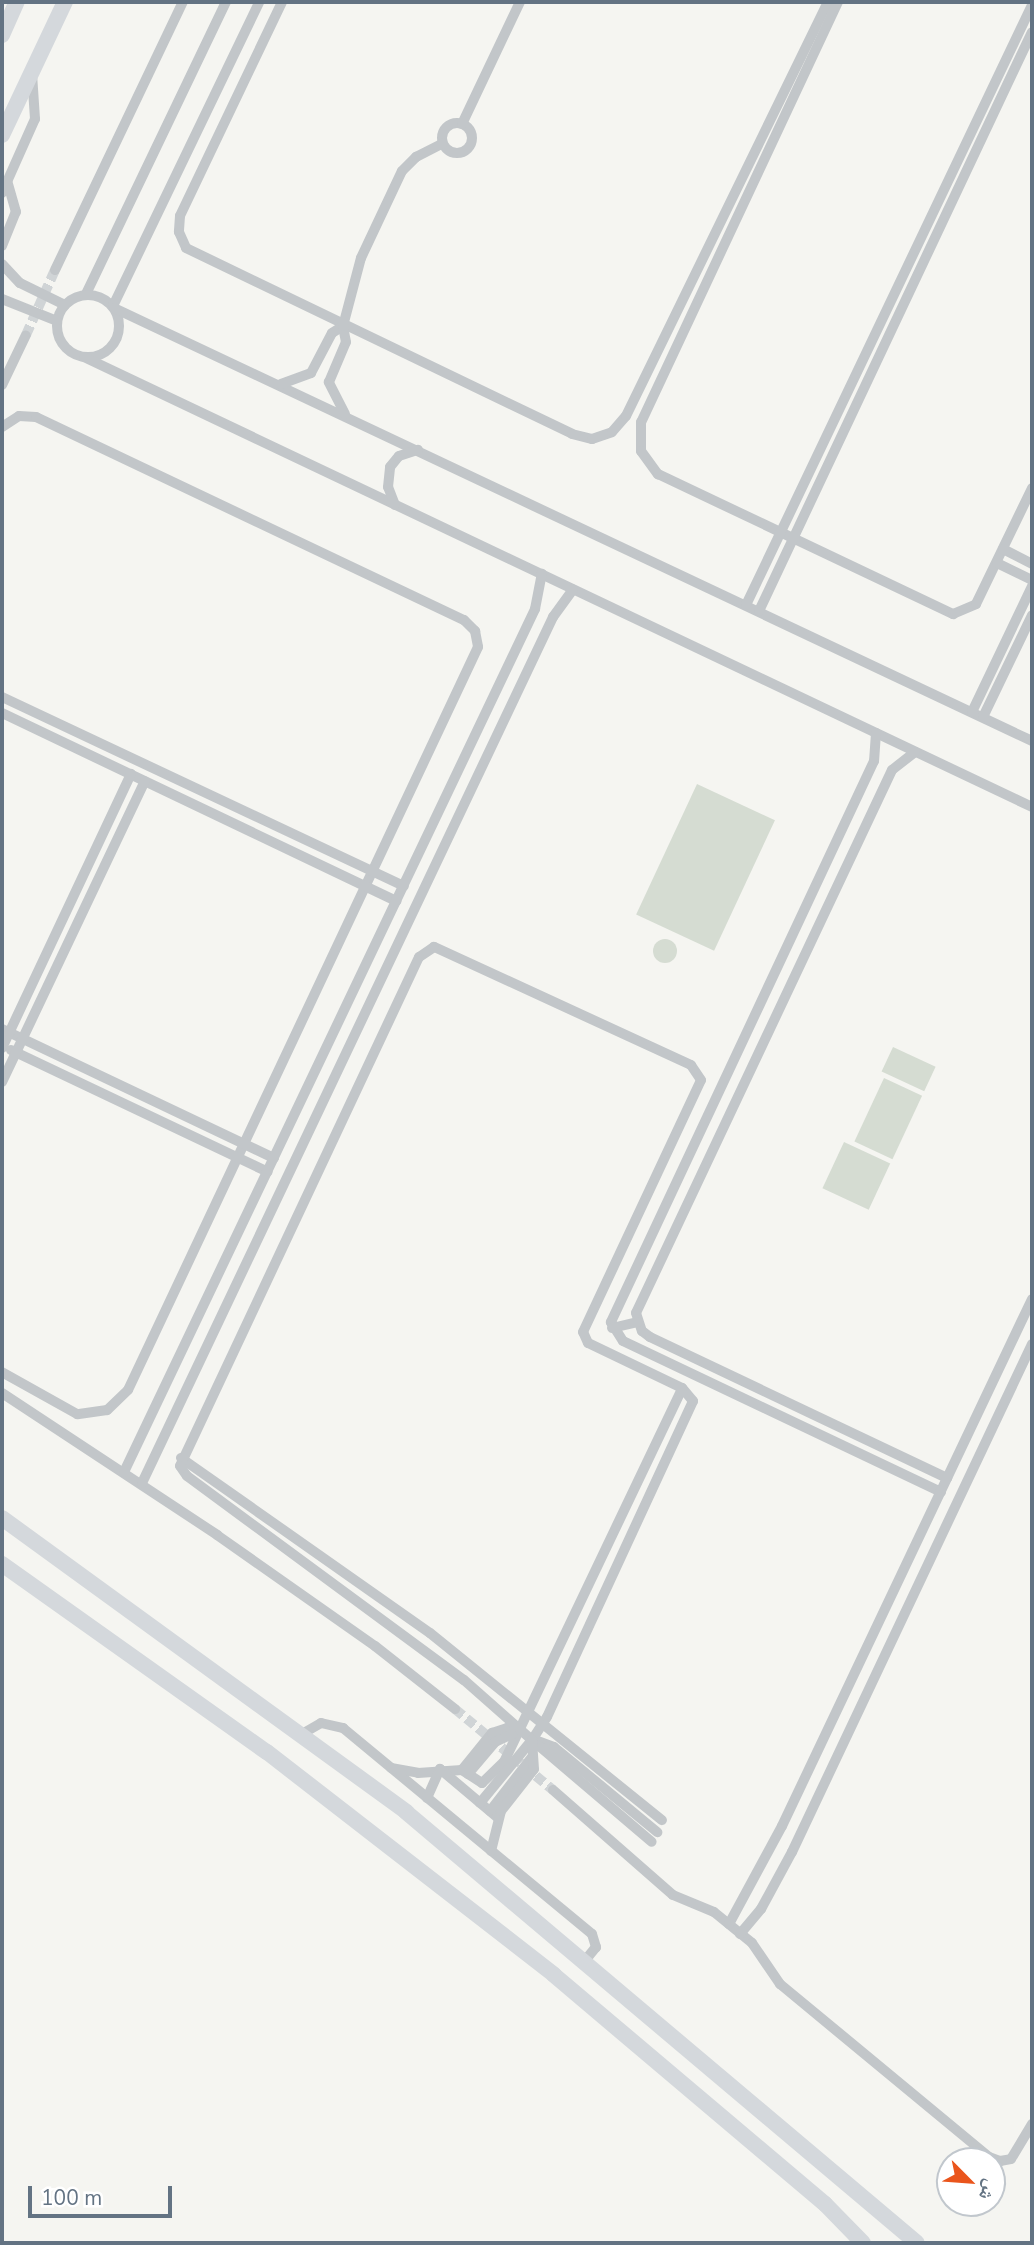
<!DOCTYPE html>
<meta charset="utf-8">
<style>
body{margin:0}
#map{position:relative;width:1034px;height:2245px;overflow:hidden;background:#f5f5f1;font-family:"Nunito Sans","Noto Naskh Arabic",sans-serif}
div>[style]{position:absolute}
.green>*{inset:0;background:#d5dcd2;transform-origin:0 0}
.round{border-radius:50%}
.minor-tunnel>*{height:10px;margin-top:-5px;transform-origin:0;background:repeating-linear-gradient(90deg,#d0d4d6 0 10px,transparent 0 15px)}
.minor>*{height:10px;margin:-5px;padding:0 5px;transform-origin:5px;border-radius:5px;background:#c2c6c9}
.minor>.ring{margin:-5px;padding:0;box-sizing:content-box;background:none;border:10px solid #c2c6c9;border-radius:50%}
.secondary>*{height:16px;margin:-8px;padding:0 8px;transform-origin:8px;border-radius:8px;background:#d4d8dc}
span{translate:-50% -50%;white-space:nowrap;text-align:center;line-height:1.15;-webkit-text-stroke:7px #fff;paint-order:stroke}
.frame{position:absolute;inset:0;border:4px solid #637383;pointer-events:none}
.north{position:absolute;left:936px;top:2147px;width:70px;height:70px;box-sizing:border-box;background:#fff;border:2px solid #c1c7cd;border-radius:50%;rotate:115deg;font-size:19px;font-weight:700;line-height:28px;text-align:center;color:#637383}
.north::after{content:'';display:block;margin:auto;width:24px;height:32px;background:#ea551c;clip-path:polygon(50% 0,100% 100%,50% 72%,0 100%)}
.scale{position:absolute;left:28px;top:2186px;width:144px;height:32px;box-sizing:border-box;border:4px solid #637383;border-top:0;padding-left:9px;font-size:21px;line-height:24px;white-space:nowrap;color:#637383;-webkit-text-stroke:5px #fff;paint-order:stroke}
</style>
<div id="map">
<div class="green">
<div style="left:697px;top:784px;width:86px;height:144px;rotate:25deg"></div>
<div class="round" style="left:653px;top:939px;width:24px;height:24px"></div>
<div style="left:893px;top:1047px;width:47px;height:27px;rotate:25deg"></div>
<div style="left:884px;top:1078px;width:42px;height:70px;rotate:25deg"></div>
<div style="left:844px;top:1142px;width:51px;height:51px;rotate:25deg"></div>
</div>
<div class="minor-tunnel">
<div style="left:26px;top:335px;width:71px;rotate:-66deg"></div>
<div style="left:455px;top:1709px;width:127px;rotate:39.6deg"></div>
</div>
<div class="minor">
<div style="left:282px;top:2px;width:237px;rotate:115.5deg"></div>
<div style="left:180px;top:216px;width:16px;rotate:94deg"></div>
<div style="left:179px;top:232px;width:17px;rotate:66deg"></div>
<div style="left:186px;top:248px;width:428px;rotate:25.7deg"></div>
<div style="left:572px;top:434px;width:21px;rotate:14deg"></div>
<div style="left:592px;top:439px;width:21px;rotate:-19deg"></div>
<div style="left:612px;top:432px;width:21px;rotate:-49deg"></div>
<div style="left:626px;top:416px;width:461px;rotate:-64deg"></div>
<div style="left:838px;top:2px;width:464px;rotate:115.1deg"></div>
<div style="left:641px;top:422px;width:29px;rotate:90deg"></div>
<div style="left:641px;top:451px;width:29px;rotate:54deg"></div>
<div style="left:658px;top:474px;width:327px;rotate:25.4deg"></div>
<div style="left:953px;top:614px;width:25px;rotate:-23deg"></div>
<div style="left:976px;top:604px;width:129px;rotate:-64.2deg"></div>
<div class="ring" style="left:442px;top:123px;width:20px;height:20px"></div>
<div style="left:462px;top:124px;width:135px;rotate:-64.6deg"></div>
<div style="left:2px;top:193px;width:81px;rotate:-66deg"></div>
<div style="left:35px;top:119px;width:45px;rotate:-93.8deg"></div>
<div style="left:2px;top:246px;width:37px;rotate:-68deg"></div>
<div style="left:16px;top:212px;width:32px;rotate:-106deg"></div>
<div style="left:2px;top:264px;width:26px;rotate:47deg"></div>
<div style="left:20px;top:283px;width:50px;rotate:26.1deg"></div>
<div style="left:55px;top:270px;width:297px;rotate:-64.5deg"></div>
<div style="left:86px;top:294px;width:324px;rotate:-64.4deg"></div>
<div class="ring" style="left:57px;top:295px;width:52px;height:52px"></div>
<div style="left:2px;top:299px;width:59px;rotate:21.8deg"></div>
<div style="left:113px;top:306px;width:337px;rotate:-64.3deg"></div>
<div style="left:114px;top:308px;width:1015px;rotate:25.25deg"></div>
<div style="left:84px;top:357px;width:1049px;rotate:25.39deg"></div>
<div style="left:281px;top:384px;width:32px;rotate:-20deg"></div>
<div style="left:311px;top:373px;width:45px;rotate:-62.3deg"></div>
<div style="left:332px;top:333px;width:13px;rotate:-32deg"></div>
<div style="left:2px;top:385px;width:55px;rotate:-64.4deg"></div>
<div style="left:345px;top:414px;width:36px;rotate:-117deg"></div>
<div style="left:329px;top:382px;width:43px;rotate:-67deg"></div>
<div style="left:346px;top:342px;width:16px;rotate:-101deg"></div>
<div style="left:343px;top:326px;width:70px;rotate:-75.2deg"></div>
<div style="left:361px;top:258px;width:96px;rotate:-64.8deg"></div>
<div style="left:402px;top:171px;width:20px;rotate:-45deg"></div>
<div style="left:416px;top:157px;width:30px;rotate:-27deg"></div>
<div style="left:2px;top:427px;width:20px;rotate:-33deg"></div>
<div style="left:19px;top:416px;width:17px;rotate:3deg"></div>
<div style="left:36px;top:417px;width:474px;rotate:25.4deg"></div>
<div style="left:464px;top:620px;width:16px;rotate:45deg"></div>
<div style="left:475px;top:631px;width:16px;rotate:79deg"></div>
<div style="left:478px;top:647px;width:821px;rotate:115.22deg"></div>
<div style="left:128px;top:1390px;width:29px;rotate:136deg"></div>
<div style="left:107px;top:1410px;width:30px;rotate:172deg"></div>
<div style="left:77px;top:1414px;width:86px;rotate:-150.8deg"></div>
<div style="left:395px;top:505px;width:19px;rotate:-111deg"></div>
<div style="left:388px;top:487px;width:20px;rotate:-84deg"></div>
<div style="left:390px;top:467px;width:14px;rotate:-51deg"></div>
<div style="left:399px;top:456px;width:20px;rotate:-18deg"></div>
<div style="left:1003px;top:549px;width:33px;rotate:27deg"></div>
<div style="left:997px;top:563px;width:39px;rotate:26deg"></div>
<div style="left:746px;top:605px;width:665px;rotate:-64.51deg"></div>
<div style="left:759px;top:611px;width:640px;rotate:-64.76deg"></div>
<div style="left:2px;top:697px;width:444px;rotate:25.2deg"></div>
<div style="left:972px;top:712px;width:140px;rotate:-64.5deg"></div>
<div style="left:2px;top:713px;width:437px;rotate:25.5deg"></div>
<div style="left:983px;top:717px;width:113px;rotate:-64.3deg"></div>
<div style="left:876px;top:733px;width:28px;rotate:94deg"></div>
<div style="left:874px;top:761px;width:620px;rotate:115.12deg"></div>
<div style="left:611px;top:1322px;width:22px;rotate:58deg"></div>
<div style="left:623px;top:1341px;width:352px;rotate:25.4deg"></div>
<div style="left:915px;top:752px;width:29px;rotate:142deg"></div>
<div style="left:892px;top:770px;width:600px;rotate:115.24deg"></div>
<div style="left:636px;top:1313px;width:19px;rotate:72deg"></div>
<div style="left:642px;top:1331px;width:10px;rotate:37deg"></div>
<div style="left:650px;top:1337px;width:329px;rotate:25.4deg"></div>
<div style="left:2px;top:1029px;width:301px;rotate:25.4deg"></div>
<div style="left:2px;top:1048px;width:303px;rotate:-64.8deg"></div>
<div style="left:11px;top:1050px;width:284px;rotate:25.4deg"></div>
<div style="left:2px;top:1082px;width:333px;rotate:-64.6deg"></div>
<div style="left:612px;top:1328px;width:26px;rotate:-13deg"></div>
<div style="left:2px;top:1393px;width:258px;rotate:33.4deg"></div>
<div style="left:217px;top:1535px;width:193px;rotate:35.1deg"></div>
<div style="left:375px;top:1646px;width:102px;rotate:38.2deg"></div>
<div style="left:181px;top:1458px;width:304px;rotate:35.1deg"></div>
<div style="left:430px;top:1633px;width:298px;rotate:38.9deg"></div>
<div style="left:124px;top:1472px;width:956px;rotate:-64.53deg"></div>
<div style="left:535px;top:609px;width:36px;rotate:-79deg"></div>
<div style="left:142px;top:1483px;width:959px;rotate:-64.61deg"></div>
<div style="left:553px;top:617px;width:34px;rotate:-54deg"></div>
<div style="left:302px;top:1734px;width:22px;rotate:-30deg"></div>
<div style="left:321px;top:1723px;width:23px;rotate:13deg"></div>
<div style="left:343px;top:1728px;width:323px;rotate:39.6deg"></div>
<div style="left:592px;top:1934px;width:14px;rotate:73deg"></div>
<div style="left:596px;top:1947px;width:19px;rotate:129deg"></div>
<div style="left:535px;top:1740px;width:20px;rotate:20deg"></div>
<div style="left:554px;top:1747px;width:134px;rotate:39.5deg"></div>
<div style="left:391px;top:1768px;width:27px;rotate:10deg"></div>
<div style="left:418px;top:1773px;width:44px;rotate:-3.9deg"></div>
<div style="left:462px;top:1770px;width:24px;rotate:33deg"></div>
<div style="left:482px;top:1783px;width:30px;rotate:-44deg"></div>
<div style="left:504px;top:1762px;width:414px;rotate:-64.5deg"></div>
<div style="left:462px;top:1770px;width:48px;rotate:-51deg"></div>
<div style="left:492px;top:1733px;width:16px;rotate:-18deg"></div>
<div style="left:507px;top:1728px;width:12px;rotate:9deg"></div>
<div style="left:468px;top:1774px;width:42px;rotate:-49.8deg"></div>
<div style="left:495px;top:1742px;width:26px;rotate:-25deg"></div>
<div style="left:553px;top:1790px;width:159px;rotate:41.2deg"></div>
<div style="left:673px;top:1895px;width:44px;rotate:22.5deg"></div>
<div style="left:714px;top:1912px;width:49px;rotate:39.2deg"></div>
<div style="left:752px;top:1943px;width:50px;rotate:55.7deg"></div>
<div style="left:780px;top:1984px;width:271px;rotate:39.6deg"></div>
<div style="left:989px;top:2157px;width:12px;rotate:20deg"></div>
<div style="left:1000px;top:2161px;width:11px;rotate:-10deg"></div>
<div style="left:1011px;top:2159px;width:41px;rotate:-59deg"></div>
<div style="left:427px;top:1798px;width:32px;rotate:-66deg"></div>
<div style="left:440px;top:1769px;width:76px;rotate:40.2deg"></div>
<div style="left:480px;top:1803px;width:82px;rotate:-50.5deg"></div>
<div style="left:532px;top:1740px;width:27px;rotate:-57deg"></div>
<div style="left:547px;top:1717px;width:348px;rotate:-65.2deg"></div>
<div style="left:693px;top:1401px;width:17px;rotate:-130deg"></div>
<div style="left:682px;top:1388px;width:104px;rotate:-154.4deg"></div>
<div style="left:588px;top:1343px;width:12px;rotate:-114deg"></div>
<div style="left:583px;top:1332px;width:278px;rotate:-64.9deg"></div>
<div style="left:701px;top:1080px;width:18px;rotate:-124deg"></div>
<div style="left:691px;top:1065px;width:283px;rotate:-155.3deg"></div>
<div style="left:434px;top:947px;width:18px;rotate:146deg"></div>
<div style="left:419px;top:957px;width:562px;rotate:115.15deg"></div>
<div style="left:180px;top:1466px;width:12px;rotate:55deg"></div>
<div style="left:187px;top:1476px;width:344px;rotate:36.4deg"></div>
<div style="left:464px;top:1680px;width:91px;rotate:41.4deg"></div>
<div style="left:532px;top:1740px;width:157px;rotate:40.4deg"></div>
<div style="left:490px;top:1811px;width:68px;rotate:-52.1deg"></div>
<div style="left:491px;top:1851px;width:41px;rotate:-76deg"></div>
<div style="left:501px;top:1811px;width:53px;rotate:-51.8deg"></div>
<div style="left:534px;top:1769px;width:29px;rotate:-94deg"></div>
<div style="left:729px;top:1924px;width:111px;rotate:-61.6deg"></div>
<div style="left:782px;top:1826px;width:583px;rotate:-64.62deg"></div>
<div style="left:740px;top:1934px;width:33px;rotate:-50deg"></div>
<div style="left:761px;top:1909px;width:65px;rotate:-61.5deg"></div>
<div style="left:792px;top:1852px;width:562px;rotate:-64.71deg"></div>
</div>
<div class="secondary">
<div style="left:2px;top:35px;width:36px;rotate:-66deg"></div>
<div style="left:2px;top:135px;width:147px;rotate:-64.7deg"></div>
<div style="left:2px;top:1518px;width:500px;rotate:36deg"></div>
<div style="left:406px;top:1812px;width:668px;rotate:40.15deg"></div>
<div style="left:2px;top:1564px;width:325px;rotate:35.4deg"></div>
<div style="left:267px;top:1752px;width:363px;rotate:37.8deg"></div>
<div style="left:554px;top:1975px;width:355px;rotate:40.2deg"></div>
<div style="left:825px;top:2204px;width:54px;rotate:45.7deg"></div>
</div>
<div class="frame"></div>
<div class="north">ش</div>
<div class="scale">100 m</div>
</div>
